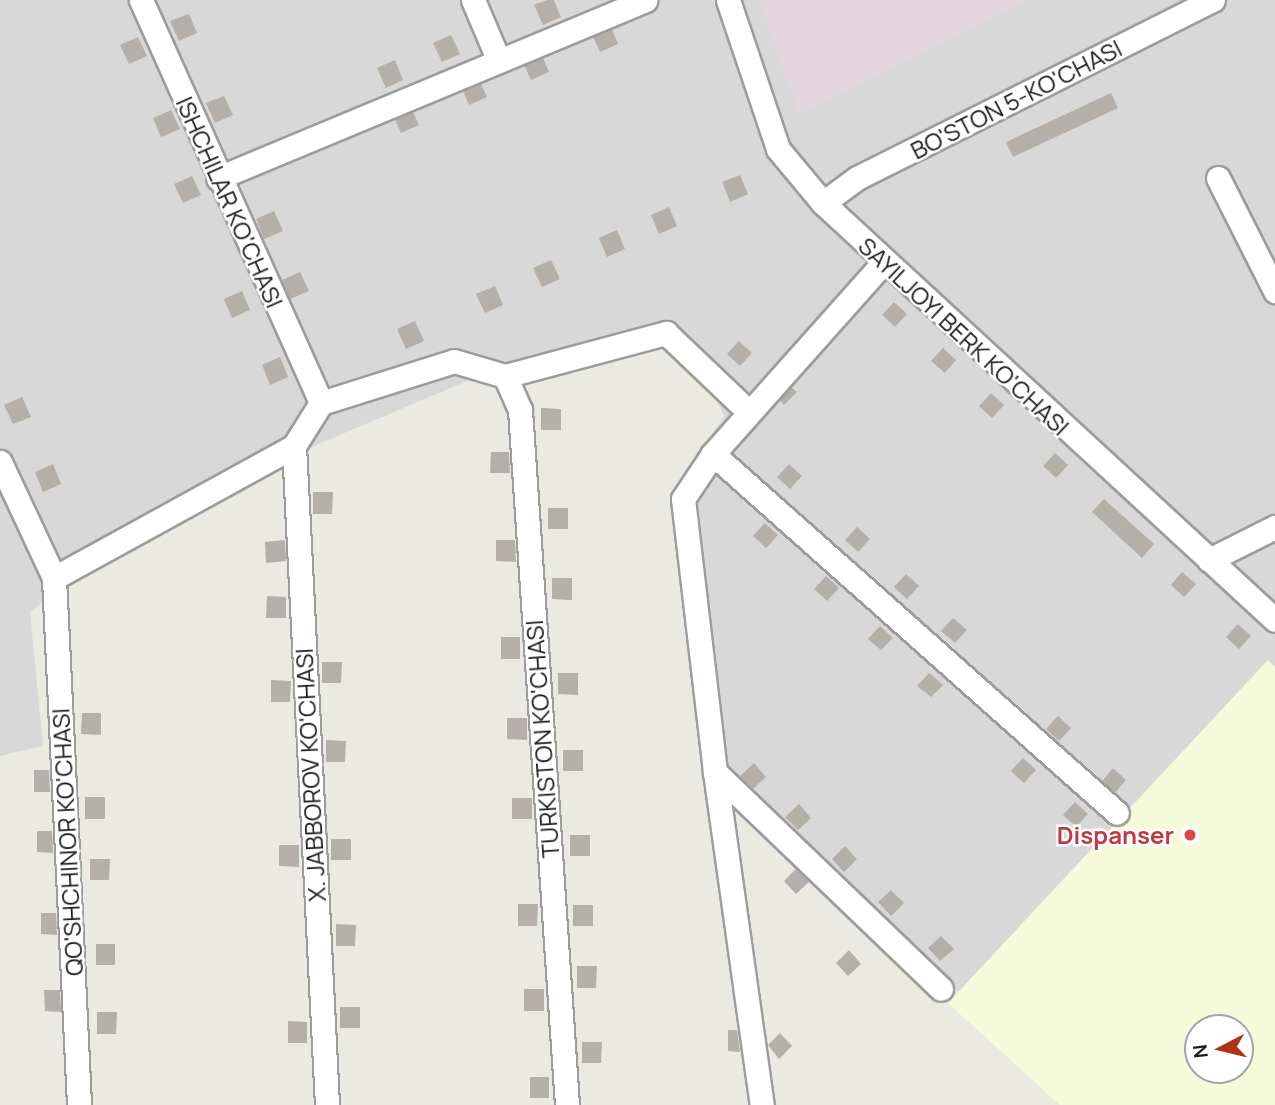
<!DOCTYPE html>
<html>
<head>
<meta charset="utf-8">
<style>
	body { margin:0 }
	#map { position:relative; width:1275px; height:1105px; overflow:hidden; background:#ebeae1; font-family:Manrope,sans-serif }
	div>[style] { position:absolute }
	.residential>* { inset:0; background:#d9d8d8 }
	.industrial>* { inset:0; background:#e3d4de }
	.education>* { inset:0; background:#f5fadb }
	.building>* { inset:0; background:#b4afa8 }
	.roads { filter:drop-shadow(2px 0 #9c9c9c) drop-shadow(-2px 0 #9c9c9c) drop-shadow(0 2px #9c9c9c) drop-shadow(0 -2px #9c9c9c) }
	.street>* { height:23px; margin:-11.5px; padding:0 11.5px; transform-origin:11.5px; border-radius:11.5px; background:#fff }
	.dots>* { width:19px; height:19px; translate:-50% -50%; box-sizing:border-box; border:4px solid #fff; border-radius:50% }
	span { translate:-50% -50%; white-space:nowrap; text-align:center; line-height:1.15; -webkit-text-stroke:5px #fff; paint-order:stroke }
	.street-label { font-size:24px; color:#1b1b1b }
	.health-label { font-size:24px; color:#be3a42; font-weight:700 }
	.right { translate:-100% -50%; text-align:right }
	.north { position:absolute; left:1184px; top:1014px; width:70px; height:70px; box-sizing:border-box; background:#fff; border:2px solid #a4a4a4; border-radius:50%; rotate:263deg; font-size:19px; font-weight:700; line-height:28px; text-align:center; color:#1b1b1b }
	.north::after { content:''; display:block; margin:auto; width:24px; height:32px; background:#ae3318; clip-path:polygon(50% 0,100% 100%,50% 72%,0 100%) }
</style>
</head>
<body>
<div id="map">
	<div class="residential">
		<div style="clip-path:polygon(evenodd,0 0,1275px 0,1275px 1105px,1078px 1105px,724px 768px,673px 494px,724px 416px,684px 335px,467px 381px,140px 520px,30px 612px,43px 746px,0 756px,0 0,1198px 1028px,1240px 1028px,1240px 1070px,1198px 1070px,1198px 1028px)"></div>
	</div>
	<div class="industrial">
		<div style="clip-path:polygon(759px 0,1026px 0,799px 114px)"></div>
	</div>
	<div class="education">
		<div style="clip-path:polygon(evenodd,1268px 660px,1275px 667px,1275px 1105px,1060px 1105px,948px 1003px,1268px 660px,1198px 1028px,1240px 1028px,1240px 1070px,1198px 1070px,1198px 1028px)"></div>
	</div>
	<div class="building">
		<div style="clip-path:polygon(547px 0,554px 0,561px 17px,543px 25px,534px 5px)"></div>
		<div style="clip-path:polygon(189px 14px,197px 33px,179px 41px,170px 21px)"></div>
		<div style="clip-path:polygon(612px 29px,618px 44px,600px 52px,593px 37px)"></div>
		<div style="clip-path:polygon(451px 35px,460px 54px,442px 62px,433px 43px)"></div>
		<div style="clip-path:polygon(138px 37px,147px 56px,129px 64px,120px 45px)"></div>
		<div style="clip-path:polygon(543px 58px,549px 72px,531px 80px,524px 65px)"></div>
		<div style="clip-path:polygon(395px 60px,403px 80px,386px 88px,377px 68px)"></div>
		<div style="clip-path:polygon(481px 84px,487px 97px,469px 105px,463px 91px)"></div>
		<div style="clip-path:polygon(1111px 93px,1118px 108px,1013px 157px,1006px 142px)"></div>
		<div style="clip-path:polygon(224px 96px,233px 115px,215px 123px,206px 103px)"></div>
		<div style="clip-path:polygon(171px 110px,180px 129px,161px 137px,153px 118px)"></div>
		<div style="clip-path:polygon(413px 112px,419px 125px,401px 133px,395px 119px)"></div>
		<div style="clip-path:polygon(740px 175px,748px 194px,730px 202px,722px 182px)"></div>
		<div style="clip-path:polygon(192px 176px,201px 195px,183px 203px,174px 184px)"></div>
		<div style="clip-path:polygon(669px 207px,677px 226px,659px 234px,651px 215px)"></div>
		<div style="clip-path:polygon(274px 211px,283px 231px,264px 239px,256px 219px)"></div>
		<div style="clip-path:polygon(617px 230px,625px 249px,607px 257px,599px 238px)"></div>
		<div style="clip-path:polygon(551px 260px,560px 279px,542px 287px,533px 268px)"></div>
		<div style="clip-path:polygon(300px 272px,309px 291px,290px 299px,282px 280px)"></div>
		<div style="clip-path:polygon(495px 286px,503px 305px,485px 313px,476px 294px)"></div>
		<div style="clip-path:polygon(242px 291px,250px 310px,232px 318px,224px 299px)"></div>
		<div style="clip-path:polygon(894px 302px,907px 314px,895px 327px,882px 315px)"></div>
		<div style="clip-path:polygon(415px 321px,424px 341px,406px 349px,397px 329px)"></div>
		<div style="clip-path:polygon(739px 341px,752px 353px,740px 366px,727px 354px)"></div>
		<div style="clip-path:polygon(943px 348px,956px 360px,945px 373px,931px 361px)"></div>
		<div style="clip-path:polygon(280px 357px,288px 377px,270px 385px,262px 365px)"></div>
		<div style="clip-path:polygon(791px 387px,797px 392px,784px 405px,780px 400px)"></div>
		<div style="clip-path:polygon(991px 393px,1004px 405px,992px 418px,979px 406px)"></div>
		<div style="clip-path:polygon(22px 397px,31px 417px,13px 424px,4px 405px)"></div>
		<div style="clip-path:polygon(541px 408px,561px 409px,561px 430px,541px 430px)"></div>
		<div style="clip-path:polygon(491px 452px,509px 452px,510px 473px,490px 473px)"></div>
		<div style="clip-path:polygon(1055px 453px,1068px 465px,1056px 478px,1043px 466px)"></div>
		<div style="clip-path:polygon(53px 464px,61px 484px,43px 492px,35px 472px)"></div>
		<div style="clip-path:polygon(789px 464px,802px 476px,790px 489px,777px 477px)"></div>
		<div style="clip-path:polygon(313px 492px,333px 492px,332px 514px,313px 514px)"></div>
		<div style="clip-path:polygon(1104px 499px,1154px 544px,1142px 558px,1092px 512px)"></div>
		<div style="clip-path:polygon(548px 508px,568px 508px,568px 529px,548px 529px)"></div>
		<div style="clip-path:polygon(765px 523px,778px 535px,766px 548px,753px 536px)"></div>
		<div style="clip-path:polygon(857px 527px,870px 539px,858px 552px,845px 540px)"></div>
		<div style="clip-path:polygon(285px 540px,286px 561px,266px 563px,265px 542px)"></div>
		<div style="clip-path:polygon(496px 540px,515px 540px,516px 562px,496px 561px)"></div>
		<div style="clip-path:polygon(1182px 572px,1196px 584px,1184px 597px,1171px 585px)"></div>
		<div style="clip-path:polygon(906px 574px,919px 586px,907px 599px,894px 587px)"></div>
		<div style="clip-path:polygon(826px 576px,839px 588px,827px 601px,814px 589px)"></div>
		<div style="clip-path:polygon(552px 578px,572px 578px,572px 600px,552px 599px)"></div>
		<div style="clip-path:polygon(267px 596px,286px 597px,286px 618px,266px 618px)"></div>
		<div style="clip-path:polygon(953px 618px,967px 630px,955px 643px,941px 631px)"></div>
		<div style="clip-path:polygon(1238px 624px,1251px 636px,1239px 649px,1226px 637px)"></div>
		<div style="clip-path:polygon(880px 626px,893px 638px,881px 650px,868px 639px)"></div>
		<div style="clip-path:polygon(501px 637px,520px 637px,520px 659px,501px 659px)"></div>
		<div style="clip-path:polygon(322px 662px,342px 662px,341px 683px,322px 683px)"></div>
		<div style="clip-path:polygon(558px 673px,578px 673px,578px 695px,558px 694px)"></div>
		<div style="clip-path:polygon(929px 673px,943px 685px,931px 697px,917px 686px)"></div>
		<div style="clip-path:polygon(271px 680px,291px 681px,290px 702px,271px 702px)"></div>
		<div style="clip-path:polygon(82px 713px,101px 713px,101px 735px,81px 734px)"></div>
		<div style="clip-path:polygon(1058px 716px,1071px 728px,1059px 741px,1046px 729px)"></div>
		<div style="clip-path:polygon(507px 718px,527px 718px,527px 740px,507px 739px)"></div>
		<div style="clip-path:polygon(326px 740px,346px 741px,345px 762px,326px 762px)"></div>
		<div style="clip-path:polygon(563px 750px,583px 750px,583px 771px,563px 771px)"></div>
		<div style="clip-path:polygon(1023px 758px,1036px 770px,1024px 783px,1011px 771px)"></div>
		<div style="clip-path:polygon(754px 763px,766px 777px,753px 789px,740px 776px)"></div>
		<div style="clip-path:polygon(1113px 768px,1126px 780px,1115px 793px,1102px 781px)"></div>
		<div style="clip-path:polygon(34px 770px,49px 770px,50px 792px,34px 792px)"></div>
		<div style="clip-path:polygon(85px 797px,105px 797px,105px 819px,85px 819px)"></div>
		<div style="clip-path:polygon(512px 798px,532px 798px,532px 819px,512px 819px)"></div>
		<div style="clip-path:polygon(1075px 802px,1088px 814px,1076px 827px,1063px 815px)"></div>
		<div style="clip-path:polygon(799px 804px,811px 818px,798px 830px,785px 817px)"></div>
		<div style="clip-path:polygon(37px 831px,52px 831px,53px 853px,37px 852px)"></div>
		<div style="clip-path:polygon(570px 835px,590px 835px,590px 856px,570px 856px)"></div>
		<div style="clip-path:polygon(331px 839px,351px 839px,351px 860px,331px 860px)"></div>
		<div style="clip-path:polygon(279px 845px,299px 845px,299px 867px,279px 866px)"></div>
		<div style="clip-path:polygon(845px 846px,857px 859px,844px 872px,832px 859px)"></div>
		<div style="clip-path:polygon(90px 859px,110px 859px,109px 880px,90px 880px)"></div>
		<div style="clip-path:polygon(796px 869px,809px 882px,796px 894px,784px 881px)"></div>
		<div style="clip-path:polygon(891px 890px,904px 903px,891px 916px,878px 902px)"></div>
		<div style="clip-path:polygon(518px 904px,538px 904px,537px 926px,518px 926px)"></div>
		<div style="clip-path:polygon(573px 905px,593px 905px,593px 926px,573px 926px)"></div>
		<div style="clip-path:polygon(41px 913px,56px 913px,57px 935px,41px 934px)"></div>
		<div style="clip-path:polygon(336px 924px,356px 925px,355px 946px,336px 946px)"></div>
		<div style="clip-path:polygon(941px 936px,954px 949px,940px 961px,928px 948px)"></div>
		<div style="clip-path:polygon(96px 944px,115px 944px,115px 965px,96px 965px)"></div>
		<div style="clip-path:polygon(849px 950px,861px 964px,848px 976px,836px 963px)"></div>
		<div style="clip-path:polygon(577px 966px,597px 966px,596px 988px,577px 988px)"></div>
		<div style="clip-path:polygon(524px 989px,544px 989px,544px 1011px,524px 1011px)"></div>
		<div style="clip-path:polygon(44px 990px,60px 990px,61px 1012px,45px 1011px)"></div>
		<div style="clip-path:polygon(340px 1007px,360px 1007px,360px 1028px,340px 1028px)"></div>
		<div style="clip-path:polygon(97px 1012px,117px 1012px,116px 1034px,97px 1034px)"></div>
		<div style="clip-path:polygon(288px 1021px,307px 1022px,307px 1043px,288px 1043px)"></div>
		<div style="clip-path:polygon(728px 1030px,737px 1030px,740px 1052px,728px 1051px)"></div>
		<div style="clip-path:polygon(780px 1033px,792px 1046px,779px 1059px,768px 1045px)"></div>
		<div style="clip-path:polygon(582px 1042px,602px 1042px,601px 1063px,582px 1063px)"></div>
		<div style="clip-path:polygon(530px 1077px,549px 1077px,549px 1098px,530px 1098px)"></div>
	</div>
	<div class="roads">
		<div class="street">
			<div style="left:141px;top:0;width:441px;rotate:65.9deg"></div>
			<div style="left:473px;top:0;width:66px;rotate:66.9deg"></div>
			<div style="left:728px;top:0;width:157px;rotate:71.4deg"></div>
			<div style="left:778px;top:149px;width:70px;rotate:50.2deg"></div>
			<div style="left:823px;top:203px;width:615px;rotate:42.69deg"></div>
			<div style="left:218px;top:178px;width:463px;rotate:-22.6deg"></div>
			<div style="left:1218px;top:178px;width:127px;rotate:63.2deg"></div>
			<div style="left:823px;top:203px;width:42px;rotate:-36.3deg"></div>
			<div style="left:857px;top:178px;width:398px;rotate:-26.6deg"></div>
			<div style="left:883px;top:263px;width:256px;rotate:131.7deg"></div>
			<div style="left:713px;top:454px;width:54px;rotate:123.7deg"></div>
			<div style="left:683px;top:499px;width:275px;rotate:83.3deg"></div>
			<div style="left:715px;top:772px;width:313px;rotate:43.8deg"></div>
			<div style="left:505px;top:376px;width:37px;rotate:66deg"></div>
			<div style="left:520px;top:410px;width:697px;rotate:86.13deg"></div>
			<div style="left:294px;top:446px;width:660px;rotate:87.13deg"></div>
			<div style="left:713px;top:454px;width:540px;rotate:41.62deg"></div>
			<div style="left:0;top:462px;width:128px;rotate:65deg"></div>
			<div style="left:54px;top:578px;width:528px;rotate:87.28deg"></div>
			<div style="left:1209px;top:560px;width:74px;rotate:-26.6deg"></div>
			<div style="left:54px;top:578px;width:274px;rotate:-28.8deg"></div>
			<div style="left:294px;top:446px;width:51px;rotate:-57.9deg"></div>
			<div style="left:321px;top:403px;width:139px;rotate:-17.5deg"></div>
			<div style="left:454px;top:361px;width:53px;rotate:16.4deg"></div>
			<div style="left:505px;top:376px;width:167px;rotate:-15deg"></div>
			<div style="left:666px;top:333px;width:115px;rotate:43.6deg"></div>
			<div style="left:715px;top:772px;width:336px;rotate:82deg"></div>
		</div>
	</div>
	<div class="dots">
		<div style="left:1190px;top:835px;background:#e0444e"></div>
	</div>
	<div class="street-label">
		<span style="left:1016px;top:99px;rotate:-27deg">BO'STON 5-KO'CHASI</span>
		<span style="left:230px;top:202px;rotate:66deg">ISHCHILAR KO'CHASI</span>
		<span style="left:964px;top:336px;rotate:43deg">SAYILJOYI BERK KO'CHASI</span>
		<span style="left:542px;top:739px;rotate:-94deg">TURKISTON KO'CHASI</span>
		<span style="left:310px;top:775px;rotate:-93deg">X. JABBOROV KO'CHASI</span>
		<span style="left:67px;top:842px;rotate:-93deg">QO'SHCHINOR KO'CHASI</span>
	</div>
	<div class="health-label">
		<span class="right" style="left:1174px;top:835px">Dispanser</span>
	</div>
	<div class="north">N</div>
</div>
</body>
</html>
